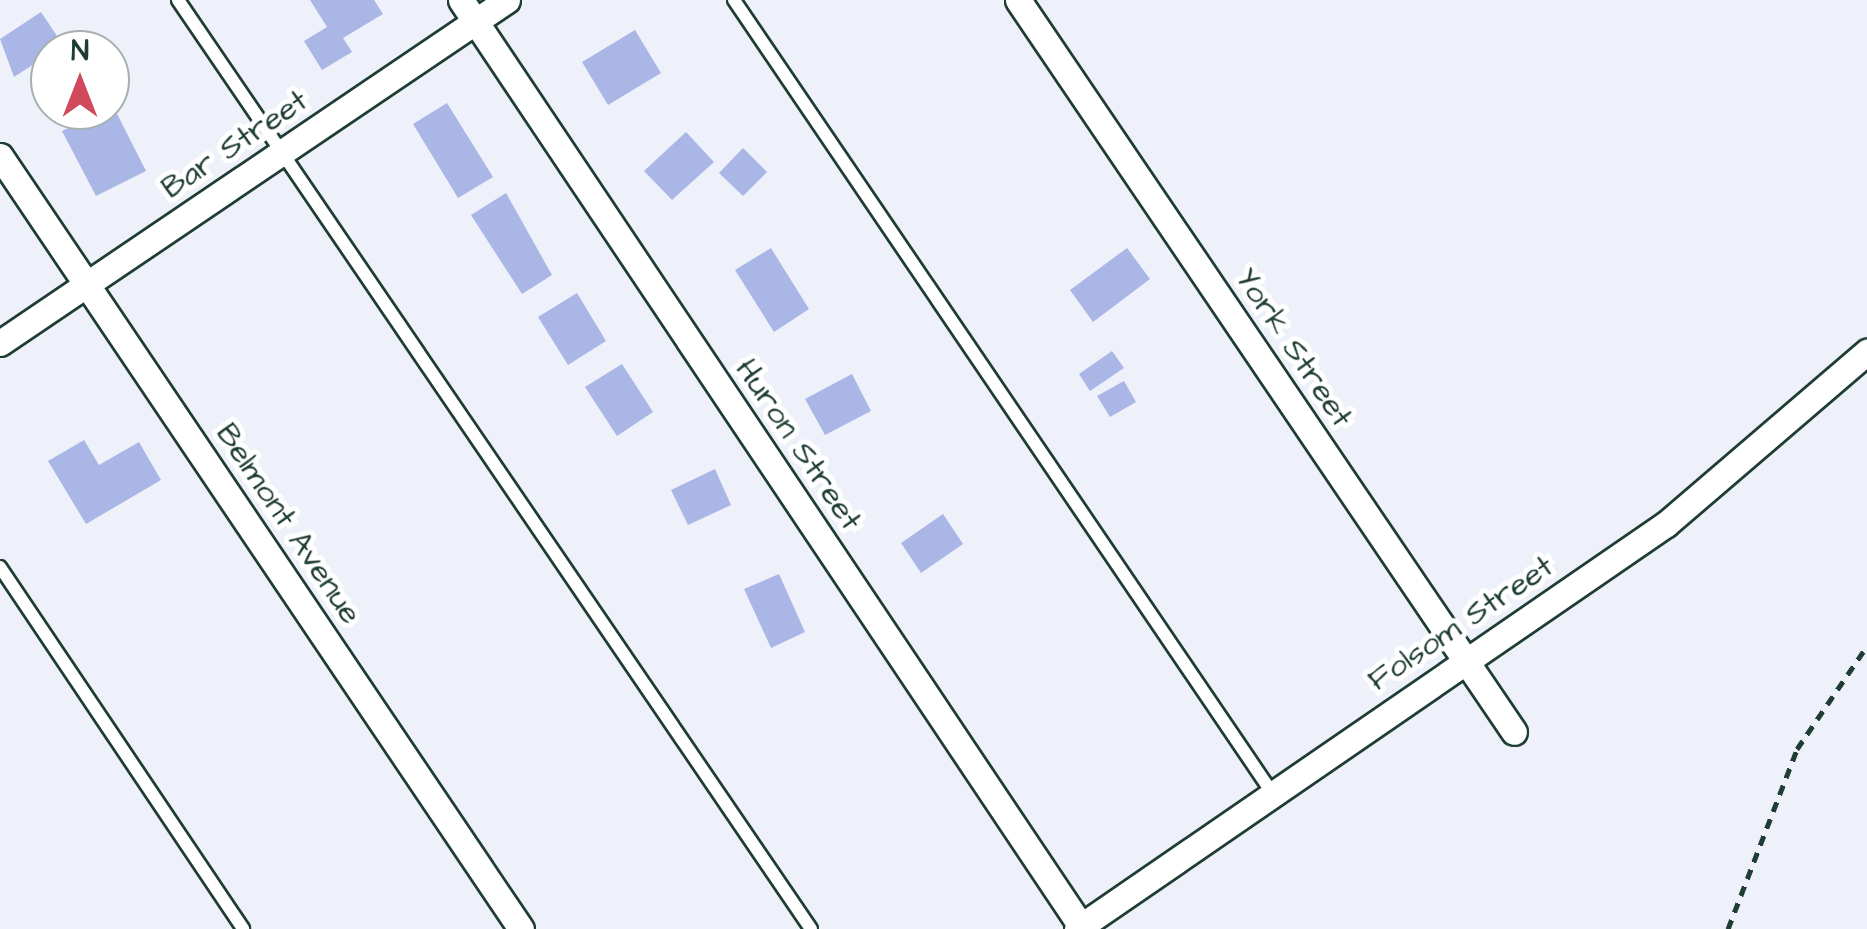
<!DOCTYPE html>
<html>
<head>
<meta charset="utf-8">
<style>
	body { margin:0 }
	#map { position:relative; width:1867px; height:929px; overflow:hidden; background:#eef0fa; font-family:"Architects Daughter",sans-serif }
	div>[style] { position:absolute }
	.building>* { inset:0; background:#aab6e6 }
	.path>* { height:5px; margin-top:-2.5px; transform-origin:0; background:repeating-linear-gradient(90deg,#1f3d34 0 10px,transparent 0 18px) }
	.roads { filter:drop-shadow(2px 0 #1f3d34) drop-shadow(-2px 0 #1f3d34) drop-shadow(0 2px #1f3d34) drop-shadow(0 -2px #1f3d34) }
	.lane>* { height:12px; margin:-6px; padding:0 6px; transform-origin:6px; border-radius:6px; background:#fff }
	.street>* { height:25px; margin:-12.5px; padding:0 12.5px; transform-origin:12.5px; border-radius:12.5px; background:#fff }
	span { translate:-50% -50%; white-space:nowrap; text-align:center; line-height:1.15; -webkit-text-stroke:10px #fff; paint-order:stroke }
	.street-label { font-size:32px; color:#1f3d34 }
	.north { position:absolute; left:30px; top:30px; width:100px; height:100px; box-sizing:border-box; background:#fff; border:2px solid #a5b1ae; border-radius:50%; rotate:0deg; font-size:28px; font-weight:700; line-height:40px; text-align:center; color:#1f3d34 }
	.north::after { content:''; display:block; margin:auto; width:35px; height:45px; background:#d1495b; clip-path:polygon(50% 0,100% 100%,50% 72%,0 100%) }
</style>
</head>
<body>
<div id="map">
	<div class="building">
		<div style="clip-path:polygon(310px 0,374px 0,383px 14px,343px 38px,352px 52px,322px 70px,304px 41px,327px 27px)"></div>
		<div style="clip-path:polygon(41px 12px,63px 45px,14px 77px,0 39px)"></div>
		<div style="clip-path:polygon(635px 30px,661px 73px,608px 105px,582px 62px)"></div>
		<div style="clip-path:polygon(447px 103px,493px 177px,458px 198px,413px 124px)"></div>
		<div style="clip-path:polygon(113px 106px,146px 171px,96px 196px,62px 131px)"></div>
		<div style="clip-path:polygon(686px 132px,714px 162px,672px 200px,644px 171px)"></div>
		<div style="clip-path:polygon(743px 148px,767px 172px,743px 196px,719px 173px)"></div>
		<div style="clip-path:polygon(506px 193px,552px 275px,522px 294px,471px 215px)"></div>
		<div style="clip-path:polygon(771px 248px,809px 309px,774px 332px,735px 270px)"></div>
		<div style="clip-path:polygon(1127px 248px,1150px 279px,1093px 322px,1070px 290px)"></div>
		<div style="clip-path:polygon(577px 293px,606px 341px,568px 365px,538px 317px)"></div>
		<div style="clip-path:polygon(1112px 351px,1124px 368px,1090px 391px,1079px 374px)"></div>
		<div style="clip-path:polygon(622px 364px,653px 412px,617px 436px,585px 387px)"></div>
		<div style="clip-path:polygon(852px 374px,871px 411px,825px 435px,805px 399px)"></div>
		<div style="clip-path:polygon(1124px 381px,1136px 402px,1110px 417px,1097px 396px)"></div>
		<div style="clip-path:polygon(84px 440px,99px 465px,139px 442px,161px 480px,86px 524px,48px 461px)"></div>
		<div style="clip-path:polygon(715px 469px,731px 505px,688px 525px,671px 490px)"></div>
		<div style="clip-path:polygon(943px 514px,963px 544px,921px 573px,901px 543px)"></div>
		<div style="clip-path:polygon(779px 574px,805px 632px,771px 648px,744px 589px)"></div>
	</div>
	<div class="path">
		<div style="left:1728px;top:929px;width:193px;rotate:-69deg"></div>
		<div style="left:1797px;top:749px;width:125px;rotate:-55.8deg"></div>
	</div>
	<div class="roads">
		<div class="lane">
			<div style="left:178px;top:0;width:1124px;rotate:55.73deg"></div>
			<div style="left:734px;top:0;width:960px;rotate:55.83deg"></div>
			<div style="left:0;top:567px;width:436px;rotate:56.1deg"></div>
		</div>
		<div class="street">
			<div style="left:461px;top:0;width:1114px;rotate:56.2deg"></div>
			<div style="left:1018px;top:0;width:884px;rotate:55.88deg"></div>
			<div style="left:0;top:156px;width:932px;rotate:56.02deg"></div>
			<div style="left:0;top:343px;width:612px;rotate:-34.08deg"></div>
			<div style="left:1077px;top:929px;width:715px;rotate:-34.51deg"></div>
			<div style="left:1666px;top:524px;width:265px;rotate:-40.6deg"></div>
		</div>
	</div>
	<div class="street-label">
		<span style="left:235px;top:145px;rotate:-34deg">Bar Street</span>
		<span style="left:1293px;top:348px;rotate:56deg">York Street</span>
		<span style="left:798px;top:445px;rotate:56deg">Huron Street</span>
		<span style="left:288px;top:524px;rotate:56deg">Belmont Avenue</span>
		<span style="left:1461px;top:624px;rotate:-34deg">Folsom Street</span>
	</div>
	<div class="north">N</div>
</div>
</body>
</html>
